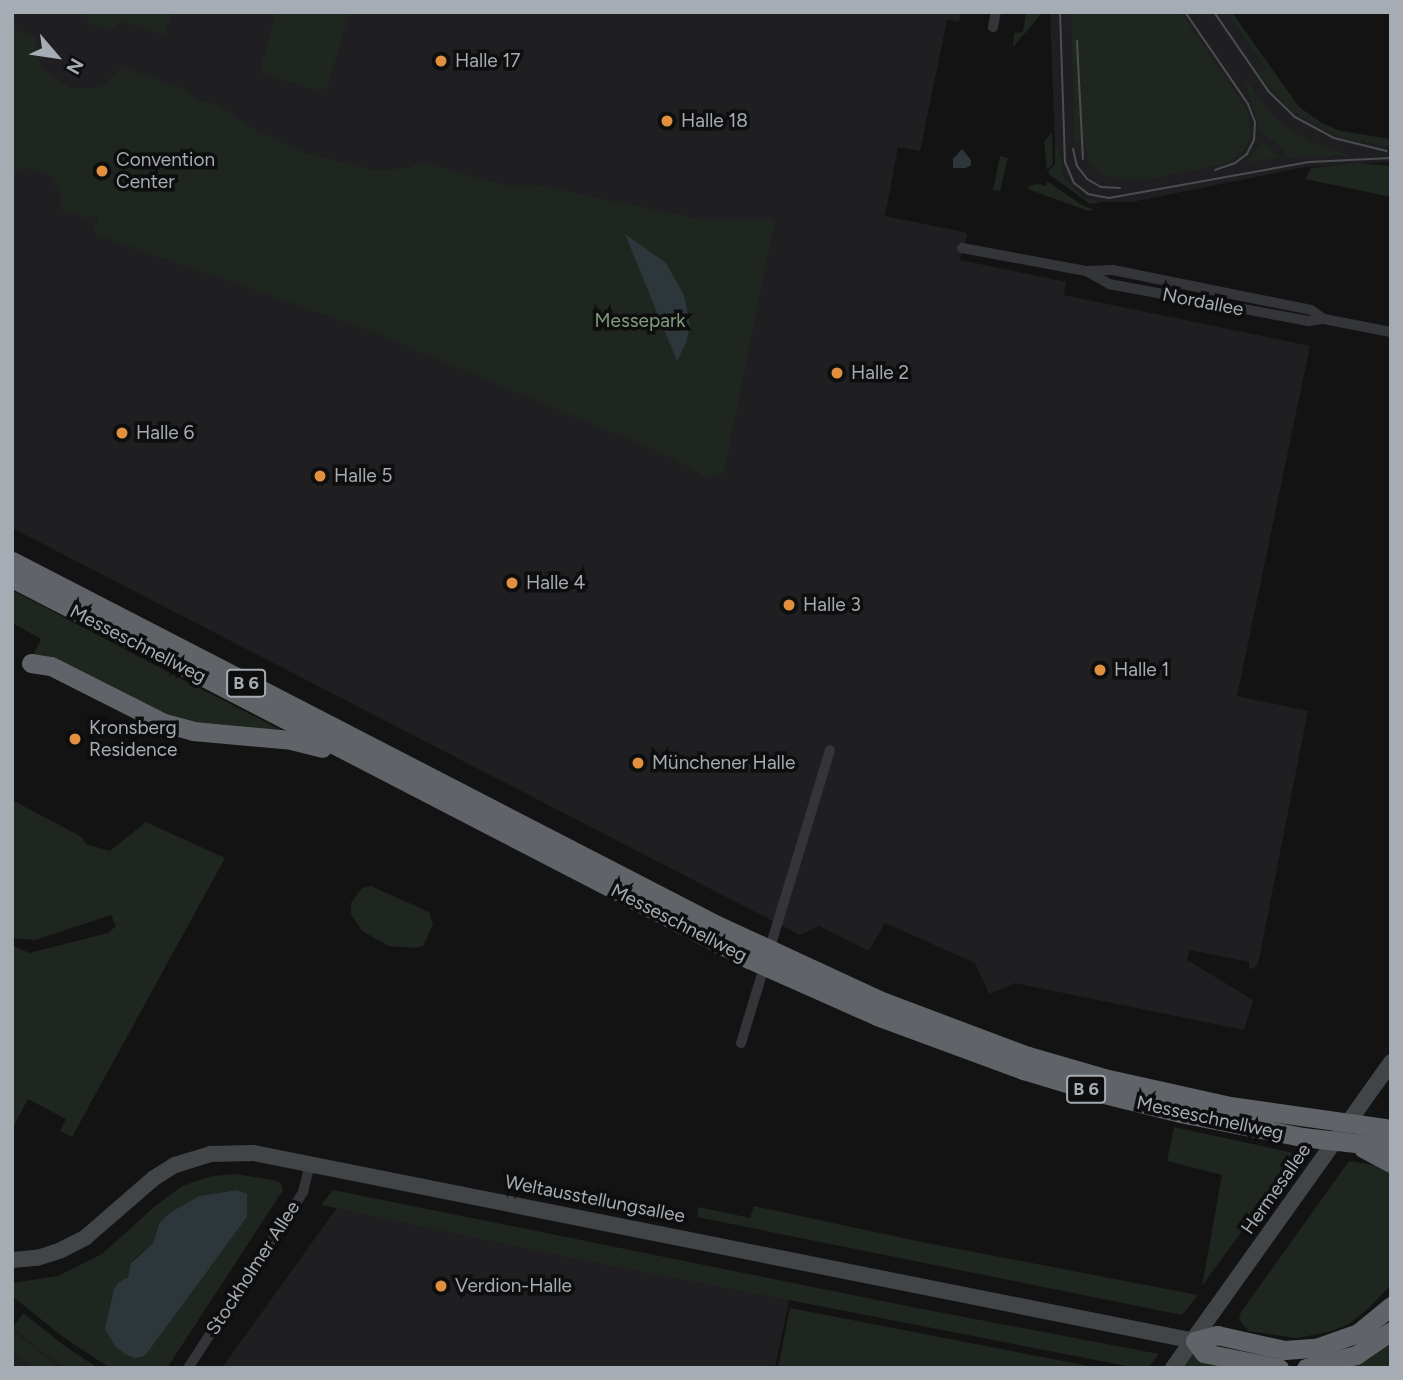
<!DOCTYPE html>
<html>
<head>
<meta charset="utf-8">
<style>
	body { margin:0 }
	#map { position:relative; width:1403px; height:1380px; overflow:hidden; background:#131314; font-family:Figtree,sans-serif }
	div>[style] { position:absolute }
	.built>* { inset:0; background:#1f1f21 }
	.green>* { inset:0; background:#1f261f }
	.water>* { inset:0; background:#2d373b }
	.street>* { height:10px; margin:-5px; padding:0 5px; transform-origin:5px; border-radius:5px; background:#343539 }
	.secondary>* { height:16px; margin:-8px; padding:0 8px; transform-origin:8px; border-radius:8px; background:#424548 }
	.highway>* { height:19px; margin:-9.5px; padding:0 9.5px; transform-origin:9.5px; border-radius:9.5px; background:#606469 }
	.tram>* { height:2px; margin:-1px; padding:0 1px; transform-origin:1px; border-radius:1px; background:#4b4e51 }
	.dots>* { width:19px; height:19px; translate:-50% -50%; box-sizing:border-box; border:4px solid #0e0e0f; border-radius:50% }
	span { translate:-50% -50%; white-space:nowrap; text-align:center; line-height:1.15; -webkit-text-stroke:7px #0e0e0f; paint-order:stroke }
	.shield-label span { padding:2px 5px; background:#0e0e0f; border:2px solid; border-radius:5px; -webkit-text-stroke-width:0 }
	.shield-label { font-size:18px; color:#a5acb3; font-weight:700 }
	.poi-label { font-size:19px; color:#a5acb3 }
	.left { translate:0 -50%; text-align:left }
	.street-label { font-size:19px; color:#a5acb3 }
	.park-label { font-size:19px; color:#819d7e }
	.frame { position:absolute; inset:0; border:14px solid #a5acb3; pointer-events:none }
	.north { position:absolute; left:21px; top:21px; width:70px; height:70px; -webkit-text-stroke:5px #0e0e0f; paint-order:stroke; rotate:119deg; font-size:19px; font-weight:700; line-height:28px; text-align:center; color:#a5acb3 }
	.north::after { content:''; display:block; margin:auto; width:24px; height:32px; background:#a5acb3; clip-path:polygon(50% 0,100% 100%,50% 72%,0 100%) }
</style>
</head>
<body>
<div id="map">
	<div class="built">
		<div style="clip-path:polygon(12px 12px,961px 12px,959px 22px,947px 20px,920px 151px,898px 147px,885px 216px,964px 232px,967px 235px,960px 260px,1066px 282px,1064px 295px,1310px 346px,1237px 696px,1308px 711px,1258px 964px,1254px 969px,1249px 968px,1249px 962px,1190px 950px,1187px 960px,1253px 1000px,1244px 1030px,1015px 983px,989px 994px,975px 963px,885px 923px,869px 951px,819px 926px,800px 935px,12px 528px)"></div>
		<div style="clip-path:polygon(1050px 12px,1226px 12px,1265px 68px,1259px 73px,1288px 107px,1327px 132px,1347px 140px,1391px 147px,1391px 162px,1305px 167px,1132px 202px,1102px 202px,1085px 197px,1064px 178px,1059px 146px,1055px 147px)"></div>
		<div style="clip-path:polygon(341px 1202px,791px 1291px,775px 1368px,222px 1368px)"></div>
		<div style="clip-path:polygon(12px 1328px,71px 1368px,12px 1368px)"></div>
	</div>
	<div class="green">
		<div style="clip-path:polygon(86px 12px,172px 12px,165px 35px,120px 20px,114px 29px,95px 26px,87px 21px)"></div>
		<div style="clip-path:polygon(277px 12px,350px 12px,327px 87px,320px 91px,264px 74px,260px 69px)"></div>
		<div style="clip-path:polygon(1026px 12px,1043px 12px,1013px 47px,1014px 33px,1023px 32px)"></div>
		<div style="clip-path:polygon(1071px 12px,1181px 12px,1248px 112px,1251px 136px,1243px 151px,1224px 164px,1149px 179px,1116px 179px,1098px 172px,1089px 162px,1085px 142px,1075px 143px)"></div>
		<div style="clip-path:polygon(1226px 12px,1232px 12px,1299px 107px,1322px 123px,1340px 131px,1391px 139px,1391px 147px,1347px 140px,1327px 132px,1288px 108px,1258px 73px,1265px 68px)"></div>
		<div style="clip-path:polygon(12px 28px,35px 37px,39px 61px,46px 72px,70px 88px,94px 88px,105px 84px,121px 67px,174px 85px,192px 95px,195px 101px,216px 104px,253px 129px,303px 152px,374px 170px,410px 168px,420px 162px,503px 185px,536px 185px,704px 220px,775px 219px,724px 472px,709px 479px,674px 458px,361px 327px,97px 235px,93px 227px,98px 223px,96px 216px,85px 218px,60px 209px,61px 196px,50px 175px,26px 167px,12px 172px)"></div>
		<div style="clip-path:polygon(1244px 78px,1275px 118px,1291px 131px,1311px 142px,1348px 155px,1286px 158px,1283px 148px,1260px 132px)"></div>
		<div style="clip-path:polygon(1052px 132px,1053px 164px,1047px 170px,1044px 142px)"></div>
		<div style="clip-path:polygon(1261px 143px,1270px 147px,1279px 158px,1245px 162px)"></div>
		<div style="clip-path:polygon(1059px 146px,1064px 178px,1084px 197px,1102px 202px,1090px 204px,1050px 175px,1048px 172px,1055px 164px,1055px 147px)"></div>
		<div style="clip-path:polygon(1000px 156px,1008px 158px,1000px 191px,993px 190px)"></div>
		<div style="clip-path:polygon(1358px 163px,1391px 166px,1391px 197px,1305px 179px,1311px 168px)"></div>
		<div style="clip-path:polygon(1047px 181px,1082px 205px,1094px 210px,1088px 211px,1028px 189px,1028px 186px,1038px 184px,1046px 186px)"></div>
		<div style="clip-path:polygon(12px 590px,170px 673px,283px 731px,197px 727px,32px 657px,41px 639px,12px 623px)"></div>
		<div style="clip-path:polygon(12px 800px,82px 837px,86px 844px,110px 851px,146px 822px,225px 858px,72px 1137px,60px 1131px,66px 1119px,28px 1099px,12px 1129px,12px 945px,29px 953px,108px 933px,116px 926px,111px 915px,35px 940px,12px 938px)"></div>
		<div style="clip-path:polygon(371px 886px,429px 912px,433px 924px,423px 946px,415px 948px,389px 946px,362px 931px,351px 914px,351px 903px,362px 888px)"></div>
		<div style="clip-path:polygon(1174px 1127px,1298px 1154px,1202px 1286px,1222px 1175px,1167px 1161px)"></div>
		<div style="clip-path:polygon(1349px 1161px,1381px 1166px,1391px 1173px,1391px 1285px,1368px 1309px,1349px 1324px,1329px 1332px,1297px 1338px,1248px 1331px,1239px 1319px,1241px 1312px)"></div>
		<div style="clip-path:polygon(evenodd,235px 1174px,273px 1180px,281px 1183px,283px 1190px,167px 1368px,110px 1368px,63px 1337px,12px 1296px,12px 1283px,58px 1276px,102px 1254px,154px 1207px,182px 1186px,212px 1176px,235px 1174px,237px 1190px,247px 1217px,145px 1356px,109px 1310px,113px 1292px,130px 1274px,133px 1260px,153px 1243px,159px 1224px,169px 1213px,199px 1196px,237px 1190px)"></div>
		<div style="clip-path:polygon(333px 1190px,912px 1307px,1159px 1354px,1148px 1368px,1137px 1368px,568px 1257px,321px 1205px)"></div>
		<div style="clip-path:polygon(754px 1206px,917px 1241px,1198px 1295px,1182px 1315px,697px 1217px,698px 1207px,750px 1218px)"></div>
		<div style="clip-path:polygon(790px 1308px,1099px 1368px,778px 1368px)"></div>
		<div style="clip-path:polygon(23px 1313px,66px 1347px,98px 1368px,67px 1368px,45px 1353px,13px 1328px)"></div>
		<div style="clip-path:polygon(12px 1331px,47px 1359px,59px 1368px,34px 1368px,12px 1350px)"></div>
		<div style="clip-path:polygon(1391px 1331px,1391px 1368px,1306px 1368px)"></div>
		<div style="clip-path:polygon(1195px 1341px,1279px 1368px,1173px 1368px)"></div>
	</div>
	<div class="water">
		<div style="clip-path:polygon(962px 149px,971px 160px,971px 165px,966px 168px,953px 168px,953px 159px)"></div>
		<div style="clip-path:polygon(625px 234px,666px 263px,684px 295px,690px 325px,686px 343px,677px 361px)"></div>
		<div style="clip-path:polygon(237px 1190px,247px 1194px,247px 1217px,145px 1356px,135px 1358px,125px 1354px,116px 1347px,105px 1329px,113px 1292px,117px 1284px,128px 1277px,131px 1263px,153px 1243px,159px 1224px,169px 1213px,199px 1196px)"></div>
	</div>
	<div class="street">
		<div style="left:993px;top:27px;width:15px;rotate:-79deg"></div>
		<div style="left:962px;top:248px;width:126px;rotate:10.5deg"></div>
		<div style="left:1086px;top:271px;width:27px;rotate:-2deg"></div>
		<div style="left:1113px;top:270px;width:202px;rotate:11.4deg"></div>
		<div style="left:1311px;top:310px;width:16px;rotate:35deg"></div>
		<div style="left:1086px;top:271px;width:26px;rotate:29deg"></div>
		<div style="left:1109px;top:284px;width:203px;rotate:10.5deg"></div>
		<div style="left:1309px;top:321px;width:15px;rotate:-8deg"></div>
		<div style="left:1324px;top:319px;width:68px;rotate:11deg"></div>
		<div style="left:741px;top:1043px;width:306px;rotate:-73.1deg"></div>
		<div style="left:188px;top:1368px;width:210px;rotate:-56.8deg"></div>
		<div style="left:303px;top:1192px;width:29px;rotate:-76deg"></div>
	</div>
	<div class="secondary">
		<div style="left:12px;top:1260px;width:25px;rotate:-5deg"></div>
		<div style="left:37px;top:1258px;width:25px;rotate:-18deg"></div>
		<div style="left:61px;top:1250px;width:28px;rotate:-27deg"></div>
		<div style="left:86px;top:1237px;width:90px;rotate:-40.9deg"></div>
		<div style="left:154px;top:1178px;width:25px;rotate:-32deg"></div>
		<div style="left:175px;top:1165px;width:37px;rotate:-17deg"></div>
		<div style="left:210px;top:1154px;width:44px;rotate:-1.3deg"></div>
		<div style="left:254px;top:1153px;width:960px;rotate:11.3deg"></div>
		<div style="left:1173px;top:1368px;width:376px;rotate:-54.5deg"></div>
	</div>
	<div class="highway">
		<div style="left:12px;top:561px;width:791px;rotate:27.31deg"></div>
		<div style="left:715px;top:924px;width:186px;rotate:24.8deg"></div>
		<div style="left:884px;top:1002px;width:154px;rotate:20.6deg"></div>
		<div style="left:1028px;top:1056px;width:79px;rotate:16.1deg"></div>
		<div style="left:1104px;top:1078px;width:129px;rotate:12.5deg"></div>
		<div style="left:1230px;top:1106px;width:163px;rotate:8.1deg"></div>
		<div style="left:12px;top:578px;width:830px;rotate:27.34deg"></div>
		<div style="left:749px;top:959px;width:140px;rotate:24deg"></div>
		<div style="left:877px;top:1016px;width:156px;rotate:20.3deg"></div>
		<div style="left:1023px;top:1070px;width:76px;rotate:16.8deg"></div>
		<div style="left:1096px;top:1092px;width:87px;rotate:14deg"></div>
		<div style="left:1180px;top:1113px;width:124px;rotate:11.1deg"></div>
		<div style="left:1302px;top:1137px;width:90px;rotate:6.4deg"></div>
		<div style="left:31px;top:663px;width:20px;rotate:9deg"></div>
		<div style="left:51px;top:666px;width:127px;rotate:26.8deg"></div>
		<div style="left:164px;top:723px;width:30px;rotate:15deg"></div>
		<div style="left:193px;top:731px;width:98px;rotate:5.2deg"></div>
		<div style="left:291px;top:740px;width:32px;rotate:14deg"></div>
		<div style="left:1363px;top:1148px;width:32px;rotate:28deg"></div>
		<div style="left:1279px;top:1368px;width:76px;rotate:-168.7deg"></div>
		<div style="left:1204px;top:1353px;width:15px;rotate:-127deg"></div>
		<div style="left:1195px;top:1341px;width:23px;rotate:-15deg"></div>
		<div style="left:1217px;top:1335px;width:69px;rotate:12.6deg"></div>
		<div style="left:1284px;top:1350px;width:32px;rotate:-4deg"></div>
		<div style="left:1316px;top:1348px;width:45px;rotate:-19.7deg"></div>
		<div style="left:1358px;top:1333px;width:43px;rotate:-39.3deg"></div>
		<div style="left:1306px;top:1368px;width:52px;rotate:-14.6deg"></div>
		<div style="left:1356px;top:1355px;width:42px;rotate:-34.4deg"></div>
	</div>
	<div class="tram">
		<div style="left:1060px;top:12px;width:150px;rotate:88.1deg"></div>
		<div style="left:1065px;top:162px;width:23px;rotate:67deg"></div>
		<div style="left:1074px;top:183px;width:18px;rotate:38deg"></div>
		<div style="left:1088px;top:194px;width:21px;rotate:11deg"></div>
		<div style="left:1109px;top:198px;width:203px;rotate:-10.2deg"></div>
		<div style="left:1309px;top:162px;width:82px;rotate:-2.8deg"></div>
		<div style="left:1185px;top:12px;width:112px;rotate:55.6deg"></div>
		<div style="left:1248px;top:104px;width:19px;rotate:69deg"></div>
		<div style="left:1255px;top:122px;width:18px;rotate:93deg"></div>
		<div style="left:1254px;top:140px;width:16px;rotate:117deg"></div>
		<div style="left:1247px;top:154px;width:15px;rotate:143deg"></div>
		<div style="left:1235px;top:163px;width:21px;rotate:161deg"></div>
		<div style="left:1214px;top:12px;width:97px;rotate:55.5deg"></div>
		<div style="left:1269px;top:92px;width:36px;rotate:44deg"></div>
		<div style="left:1295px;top:117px;width:44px;rotate:28.3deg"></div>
		<div style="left:1334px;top:138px;width:54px;rotate:14deg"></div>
		<div style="left:1077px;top:41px;width:118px;rotate:87.1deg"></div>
		<div style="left:1073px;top:149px;width:17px;rotate:77deg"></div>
		<div style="left:1077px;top:166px;width:16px;rotate:52deg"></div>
		<div style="left:1087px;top:179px;width:16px;rotate:30deg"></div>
		<div style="left:1101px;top:187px;width:19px;rotate:3deg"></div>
	</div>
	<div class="dots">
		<div style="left:441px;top:61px;background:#e0903f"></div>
		<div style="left:667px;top:121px;background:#e0903f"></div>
		<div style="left:102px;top:171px;background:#e0903f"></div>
		<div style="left:837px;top:373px;background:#e0903f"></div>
		<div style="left:122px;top:433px;background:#e0903f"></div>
		<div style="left:320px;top:476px;background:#e0903f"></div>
		<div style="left:512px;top:583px;background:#e0903f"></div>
		<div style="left:789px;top:605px;background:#e0903f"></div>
		<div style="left:1100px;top:670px;background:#e0903f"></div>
		<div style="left:75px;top:739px;background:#e0903f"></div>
		<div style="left:638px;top:763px;background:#e0903f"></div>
		<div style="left:441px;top:1286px;background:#e0903f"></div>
	</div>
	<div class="shield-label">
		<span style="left:246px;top:683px">B 6</span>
		<span style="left:1086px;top:1089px">B 6</span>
	</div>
	<div class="poi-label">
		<span class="left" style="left:455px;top:61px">Halle 17</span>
		<span class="left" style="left:681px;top:121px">Halle 18</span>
		<span class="left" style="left:116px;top:171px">Convention<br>Center</span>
		<span class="left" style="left:851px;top:373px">Halle 2</span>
		<span class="left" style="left:136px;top:433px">Halle 6</span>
		<span class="left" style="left:334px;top:476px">Halle 5</span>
		<span class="left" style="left:526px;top:583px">Halle 4</span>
		<span class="left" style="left:803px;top:605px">Halle 3</span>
		<span class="left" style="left:1114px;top:670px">Halle 1</span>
		<span class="left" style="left:89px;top:739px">Kronsberg<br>Residence</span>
		<span class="left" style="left:652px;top:763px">Münchener Halle</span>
		<span class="left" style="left:455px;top:1286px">Verdion-Halle</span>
	</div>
	<div class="street-label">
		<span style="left:1203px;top:302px;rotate:11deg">Nordallee</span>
		<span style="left:138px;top:644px;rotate:27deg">Messeschnellweg</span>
		<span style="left:679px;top:923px;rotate:27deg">Messeschnellweg</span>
		<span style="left:1210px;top:1118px;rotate:12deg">Messeschnellweg</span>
		<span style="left:1276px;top:1189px;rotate:-55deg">Hermesallee</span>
		<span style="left:595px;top:1199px;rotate:11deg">Weltausstellungsallee</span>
		<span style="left:253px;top:1268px;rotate:-57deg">Stockholmer Allee</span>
	</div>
	<div class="park-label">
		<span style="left:640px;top:321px">Messepark</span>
	</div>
	<div class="frame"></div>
	<div class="north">N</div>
</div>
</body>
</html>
